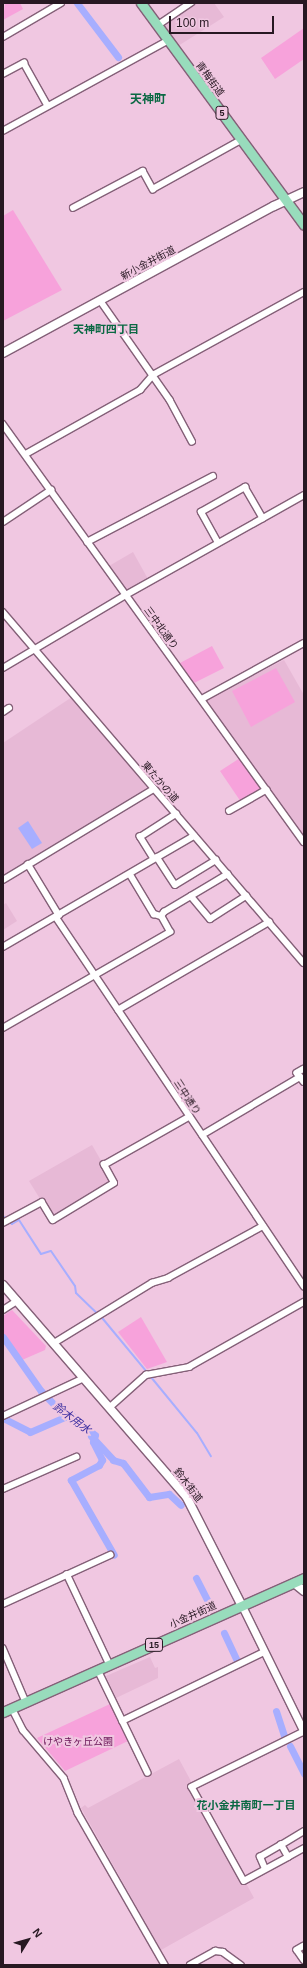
<!DOCTYPE html>
<html>
<head>
<meta charset="utf-8">
<style>
	body { margin:0 }
	#map { position:relative; width:307px; height:1968px; overflow:hidden; background:#f0c7e1; font-family:Arial,"Noto Sans JP",sans-serif }
	div>[style] { position:absolute }
	.built>* { inset:0; background:#e7b9d6 }
	.green>* { inset:0; background:#f7a2db }
	.water>* { inset:0; background:#a7aeff }
	.stream>* { height:2px; margin:-1px; padding:0 1px; transform-origin:1px; border-radius:1px; background:#a7aeff }
	.canal>* { height:7px; margin:-3.5px; padding:0 3.5px; transform-origin:3.5px; border-radius:3.5px; background:#a7aeff }
	.roads { filter:drop-shadow(1px 0 #846078) drop-shadow(-1px 0 #846078) drop-shadow(0 1px #846078) drop-shadow(0 -1px #846078) }
	.minor>* { height:5.5px; margin:-2.75px; padding:0 2.75px; transform-origin:2.75px; border-radius:2.75px; background:#fff }
	.tertiary>* { height:7px; margin:-3.5px; padding:0 3.5px; transform-origin:3.5px; border-radius:3.5px; background:#fff }
	.secondary>* { height:8px; margin:-4px; padding:0 4px; transform-origin:4px; border-radius:4px; background:#fff }
	.primary>* { height:9px; margin:-4.5px; padding:0 4.5px; transform-origin:4.5px; border-radius:4.5px; background:#98dcbc }
	span { translate:-50% -50%; white-space:nowrap; text-align:center; line-height:1.15; -webkit-text-stroke:4px #f0c7e1; paint-order:stroke }
	.shield-label span { padding:1px 3px; background:#f0c7e1; border:1px solid; border-radius:3px; -webkit-text-stroke-width:0 }
	.shield-label { font-size:9px; color:#271822; font-weight:700 }
	.street-label { font-size:10px; color:#271822 }
	.park-label { font-size:10px; color:#6a1356 }
	.neighbourhood-label { font-size:11px; color:#0a6843; font-weight:700 }
	.water-label { font-size:11px; color:#3b2ea0; font-style:italic }
	.quarter-label { font-size:12px; color:#0a6843; font-weight:700 }
	.frame { position:absolute; inset:0; border:4px solid #271822; pointer-events:none }
	.north { position:absolute; left:8px; top:1920px; width:40px; height:40px; -webkit-text-stroke:3px #f0c7e1; paint-order:stroke; rotate:53deg; font-size:11px; font-weight:700; line-height:16px; text-align:center; color:#271822 }
	.north::after { content:''; display:block; margin:auto; width:14px; height:18px; background:#271822; clip-path:polygon(50% 0,100% 100%,50% 72%,0 100%) }
	.scale { position:absolute; left:169px; top:16px; width:105px; height:18px; box-sizing:border-box; border:2px solid #271822; border-top:0; padding-left:5px; font-size:12px; line-height:14px; white-space:nowrap; color:#271822; -webkit-text-stroke:3px #f0c7e1; paint-order:stroke }
</style>
</head>
<body>
<div id="map">
	<div class="built">
		<div style="clip-path:polygon(196px 3px,214px 3px,224px 17px,178px 46px,164px 25px)"></div>
		<div style="clip-path:polygon(133px 552px,148px 579px,127px 591px,109px 566px)"></div>
		<div style="clip-path:polygon(284px 660px,304px 695px,304px 838px,202px 700px)"></div>
		<div style="clip-path:polygon(72px 697px,148px 789px,3px 882px,3px 743px)"></div>
		<div style="clip-path:polygon(6px 903px,17px 921px,3px 930px,3px 905px)"></div>
		<div style="clip-path:polygon(92px 1145px,114px 1183px,53px 1220px,29px 1181px)"></div>
		<div style="clip-path:polygon(150px 1657px,155px 1668px,158px 1667px,158px 1678px,116px 1698px,106px 1676px)"></div>
		<div style="clip-path:polygon(179px 1759px,254px 1898px,161px 1950px,81px 1808px,85px 1805px,88px 1808px)"></div>
	</div>
	<div class="green">
		<div style="clip-path:polygon(5px 3px,20px 3px,23px 9px,3px 20px)"></div>
		<div style="clip-path:polygon(304px 28px,304px 59px,275px 79px,261px 58px)"></div>
		<div style="clip-path:polygon(13px 210px,62px 290px,3px 321px,3px 216px)"></div>
		<div style="clip-path:polygon(212px 646px,224px 668px,194px 683px,180px 663px)"></div>
		<div style="clip-path:polygon(276px 668px,295px 702px,251px 727px,232px 691px)"></div>
		<div style="clip-path:polygon(240px 758px,261px 790px,241px 802px,220px 771px)"></div>
		<div style="clip-path:polygon(12px 1310px,46px 1346px,45px 1350px,22px 1360px,3px 1334px,3px 1316px)"></div>
		<div style="clip-path:polygon(141px 1317px,167px 1362px,147px 1369px,118px 1332px)"></div>
		<div style="clip-path:polygon(110px 1704px,128px 1741px,65px 1771px,37px 1738px)"></div>
	</div>
	<div class="water">
		<div style="clip-path:polygon(28px 821px,42px 843px,32px 849px,18px 828px)"></div>
	</div>
	<div class="stream">
		<div style="left:3px;top:1216px;width:12px;rotate:42deg"></div>
		<div style="left:12px;top:1224px;width:8px;rotate:-30deg"></div>
		<div style="left:19px;top:1220px;width:40px;rotate:57.1deg"></div>
		<div style="left:41px;top:1254px;width:10px;rotate:-17deg"></div>
		<div style="left:51px;top:1251px;width:42px;rotate:55.6deg"></div>
		<div style="left:75px;top:1286px;width:7px;rotate:82deg"></div>
		<div style="left:76px;top:1293px;width:37px;rotate:44deg"></div>
		<div style="left:103px;top:1319px;width:67px;rotate:50.4deg"></div>
		<div style="left:146px;top:1371px;width:80px;rotate:50.6deg"></div>
		<div style="left:197px;top:1433px;width:27px;rotate:59deg"></div>
	</div>
	<div class="canal">
		<div style="left:77px;top:3px;width:68px;rotate:52.8deg"></div>
		<div style="left:3px;top:1337px;width:66px;rotate:54.9deg"></div>
		<div style="left:41px;top:1391px;width:29px;rotate:46deg"></div>
		<div style="left:61px;top:1412px;width:10px;rotate:17deg"></div>
		<div style="left:71px;top:1415px;width:31px;rotate:40deg"></div>
		<div style="left:95px;top:1435px;width:7px;rotate:106deg"></div>
		<div style="left:93px;top:1442px;width:20px;rotate:63deg"></div>
		<div style="left:102px;top:1460px;width:6px;rotate:121deg"></div>
		<div style="left:99px;top:1465px;width:32px;rotate:152deg"></div>
		<div style="left:71px;top:1480px;width:86px;rotate:60.2deg"></div>
		<div style="left:3px;top:1418px;width:30px;rotate:27deg"></div>
		<div style="left:30px;top:1432px;width:40px;rotate:-23.4deg"></div>
		<div style="left:67px;top:1416px;width:5px;rotate:37deg"></div>
		<div style="left:91px;top:1436px;width:33px;rotate:47deg"></div>
		<div style="left:113px;top:1460px;width:10px;rotate:17deg"></div>
		<div style="left:123px;top:1463px;width:43px;rotate:52.6deg"></div>
		<div style="left:149px;top:1497px;width:20px;rotate:-9deg"></div>
		<div style="left:169px;top:1494px;width:16px;rotate:43deg"></div>
		<div style="left:196px;top:1578px;width:27px;rotate:63deg"></div>
		<div style="left:224px;top:1633px;width:31px;rotate:65deg"></div>
		<div style="left:276px;top:1711px;width:28px;rotate:72deg"></div>
		<div style="left:290px;top:1746px;width:31px;rotate:63deg"></div>
	</div>
	<div class="roads">
		<div class="minor">
			<div style="left:158px;top:25px;width:40px;rotate:-34deg"></div>
			<div style="left:3px;top:37px;width:67px;rotate:-30.4deg"></div>
			<div style="left:3px;top:74px;width:24px;rotate:-28deg"></div>
			<div style="left:24px;top:63px;width:49px;rotate:60.8deg"></div>
			<div style="left:3px;top:131px;width:189px;rotate:-28.7deg"></div>
			<div style="left:73px;top:208px;width:79px;rotate:-27.9deg"></div>
			<div style="left:143px;top:171px;width:21px;rotate:61deg"></div>
			<div style="left:153px;top:189px;width:101px;rotate:-29.1deg"></div>
			<div style="left:100px;top:300px;width:122px;rotate:55deg"></div>
			<div style="left:170px;top:400px;width:47px;rotate:61.8deg"></div>
			<div style="left:3px;top:424px;width:515px;rotate:54.24deg"></div>
			<div style="left:26px;top:454px;width:131px;rotate:-29.3deg"></div>
			<div style="left:140px;top:390px;width:20px;rotate:-49deg"></div>
			<div style="left:153px;top:375px;width:172px;rotate:-28.8deg"></div>
			<div style="left:3px;top:522px;width:58px;rotate:-33.7deg"></div>
			<div style="left:87px;top:542px;width:142px;rotate:-27.6deg"></div>
			<div style="left:218px;top:543px;width:35px;rotate:-119deg"></div>
			<div style="left:201px;top:512px;width:51px;rotate:-29.6deg"></div>
			<div style="left:245px;top:487px;width:36px;rotate:60deg"></div>
			<div style="left:3px;top:612px;width:462px;rotate:49.4deg"></div>
			<div style="left:3px;top:668px;width:143px;rotate:-30.7deg"></div>
			<div style="left:126px;top:595px;width:204px;rotate:-29.3deg"></div>
			<div style="left:202px;top:699px;width:116px;rotate:-28.8deg"></div>
			<div style="left:3px;top:712px;width:7px;rotate:-34deg"></div>
			<div style="left:229px;top:811px;width:43px;rotate:-29.6deg"></div>
			<div style="left:157px;top:857px;width:33px;rotate:57deg"></div>
			<div style="left:175px;top:885px;width:48px;rotate:-31.4deg"></div>
			<div style="left:153px;top:858px;width:25px;rotate:-122deg"></div>
			<div style="left:140px;top:837px;width:43px;rotate:-32.6deg"></div>
			<div style="left:28px;top:864px;width:60px;rotate:58.7deg"></div>
			<div style="left:130px;top:874px;width:47px;rotate:59deg"></div>
			<div style="left:154px;top:914px;width:7px;rotate:16deg"></div>
			<div style="left:3px;top:880px;width:176px;rotate:-31.1deg"></div>
			<div style="left:191px;top:896px;width:30px;rotate:50deg"></div>
			<div style="left:210px;top:919px;width:43px;rotate:-32.6deg"></div>
			<div style="left:56px;top:917px;width:445px;rotate:56.1deg"></div>
			<div style="left:3px;top:947px;width:221px;rotate:-30.2deg"></div>
			<div style="left:118px;top:1010px;width:175px;rotate:-30.2deg"></div>
			<div style="left:3px;top:1028px;width:193px;rotate:-29.9deg"></div>
			<div style="left:170px;top:932px;width:18px;rotate:-119deg"></div>
			<div style="left:161px;top:916px;width:5px;rotate:-53deg"></div>
			<div style="left:164px;top:912px;width:74px;rotate:-30.7deg"></div>
			<div style="left:304px;top:1069px;width:8px;rotate:150deg"></div>
			<div style="left:297px;top:1073px;width:11px;rotate:52deg"></div>
			<div style="left:202px;top:1135px;width:114px;rotate:-30.6deg"></div>
			<div style="left:3px;top:1223px;width:44px;rotate:-28.3deg"></div>
			<div style="left:42px;top:1202px;width:21px;rotate:59deg"></div>
			<div style="left:53px;top:1220px;width:71px;rotate:-31.2deg"></div>
			<div style="left:114px;top:1183px;width:21px;rotate:-119deg"></div>
			<div style="left:104px;top:1165px;width:98px;rotate:-29.5deg"></div>
			<div style="left:3px;top:1310px;width:17px;rotate:-33deg"></div>
			<div style="left:54px;top:1343px;width:115px;rotate:-31.5deg"></div>
			<div style="left:152px;top:1283px;width:17px;rotate:-17deg"></div>
			<div style="left:168px;top:1278px;width:108px;rotate:-28.7deg"></div>
			<div style="left:109px;top:1408px;width:50px;rotate:-41.7deg"></div>
			<div style="left:146px;top:1375px;width:44px;rotate:-10.5deg"></div>
			<div style="left:189px;top:1367px;width:132px;rotate:-29.5deg"></div>
			<div style="left:3px;top:1416px;width:89px;rotate:-25.1deg"></div>
			<div style="left:3px;top:1489px;width:80px;rotate:-23.7deg"></div>
			<div style="left:67px;top:1574px;width:101px;rotate:64.7deg"></div>
			<div style="left:3px;top:1604px;width:118px;rotate:-24.6deg"></div>
			<div style="left:3px;top:1648px;width:59px;rotate:66.9deg"></div>
			<div style="left:98px;top:1670px;width:114px;rotate:64.1deg"></div>
			<div style="left:12px;top:1708px;width:25px;rotate:63deg"></div>
			<div style="left:23px;top:1730px;width:63px;rotate:49.5deg"></div>
			<div style="left:64px;top:1778px;width:38px;rotate:68deg"></div>
			<div style="left:78px;top:1813px;width:175px;rotate:60.2deg"></div>
			<div style="left:122px;top:1721px;width:158px;rotate:-25.9deg"></div>
			<div style="left:304px;top:1732px;width:125px;rotate:153.8deg"></div>
			<div style="left:192px;top:1787px;width:107px;rotate:61deg"></div>
			<div style="left:244px;top:1881px;width:50px;rotate:-28.6deg"></div>
			<div style="left:288px;top:1857px;width:14px;rotate:-120deg"></div>
			<div style="left:281px;top:1845px;width:27px;rotate:-31deg"></div>
			<div style="left:288px;top:1857px;width:18px;rotate:-29deg"></div>
			<div style="left:265px;top:1869px;width:13px;rotate:-113deg"></div>
			<div style="left:260px;top:1857px;width:24px;rotate:-30deg"></div>
			<div style="left:304px;top:1946px;width:8px;rotate:150deg"></div>
			<div style="left:297px;top:1950px;width:12px;rotate:55deg"></div>
			<div style="left:190px;top:1965px;width:29px;rotate:-29deg"></div>
			<div style="left:215px;top:1951px;width:8px;rotate:7deg"></div>
			<div style="left:223px;top:1952px;width:22px;rotate:36deg"></div>
		</div>
		<div class="tertiary">
			<div style="left:242px;top:1606px;width:140px;rotate:63.8deg"></div>
		</div>
		<div class="secondary">
			<div style="left:3px;top:353px;width:308px;rotate:-28.5deg"></div>
			<div style="left:274px;top:206px;width:33px;rotate:-25deg"></div>
			<div style="left:3px;top:1285px;width:279px;rotate:49.1deg"></div>
			<div style="left:186px;top:1496px;width:123px;rotate:63deg"></div>
			<div style="left:294px;top:1583px;width:13px;rotate:39deg"></div>
		</div>
		<div class="primary">
			<div style="left:141px;top:3px;width:275px;rotate:53.7deg"></div>
			<div style="left:3px;top:1712px;width:329px;rotate:-24deg"></div>
		</div>
	</div>
	<div class="shield-label">
		<span style="left:222px;top:113px">5</span>
		<span style="left:154px;top:1645px">15</span>
	</div>
	<div class="street-label">
		<span style="left:210px;top:79px;rotate:54deg">青梅街道</span>
		<span style="left:148px;top:263px;rotate:-28deg">新小金井街道</span>
		<span style="left:161px;top:628px;rotate:54deg">三中北通り</span>
		<span style="left:160px;top:782px;rotate:49deg">東たかの道</span>
		<span style="left:187px;top:1097px;rotate:57deg">三中通り</span>
		<span style="left:188px;top:1485px;rotate:52deg">鈴木街道</span>
		<span style="left:193px;top:1615px;rotate:-24deg">小金井街道</span>
	</div>
	<div class="park-label">
		<span style="left:78px;top:1742px">けやきヶ丘公園</span>
	</div>
	<div class="neighbourhood-label">
		<span style="left:106px;top:329px">天神町四丁目</span>
		<span style="left:246px;top:1805px">花小金井南町一丁目</span>
	</div>
	<div class="water-label">
		<span style="left:72px;top:1418px;rotate:37deg">鈴木用水</span>
	</div>
	<div class="quarter-label">
		<span style="left:148px;top:100px">天神町</span>
	</div>
	<div class="frame"></div>
	<div class="north">N</div>
	<div class="scale">100 m</div>
</div>
</body>
</html>
